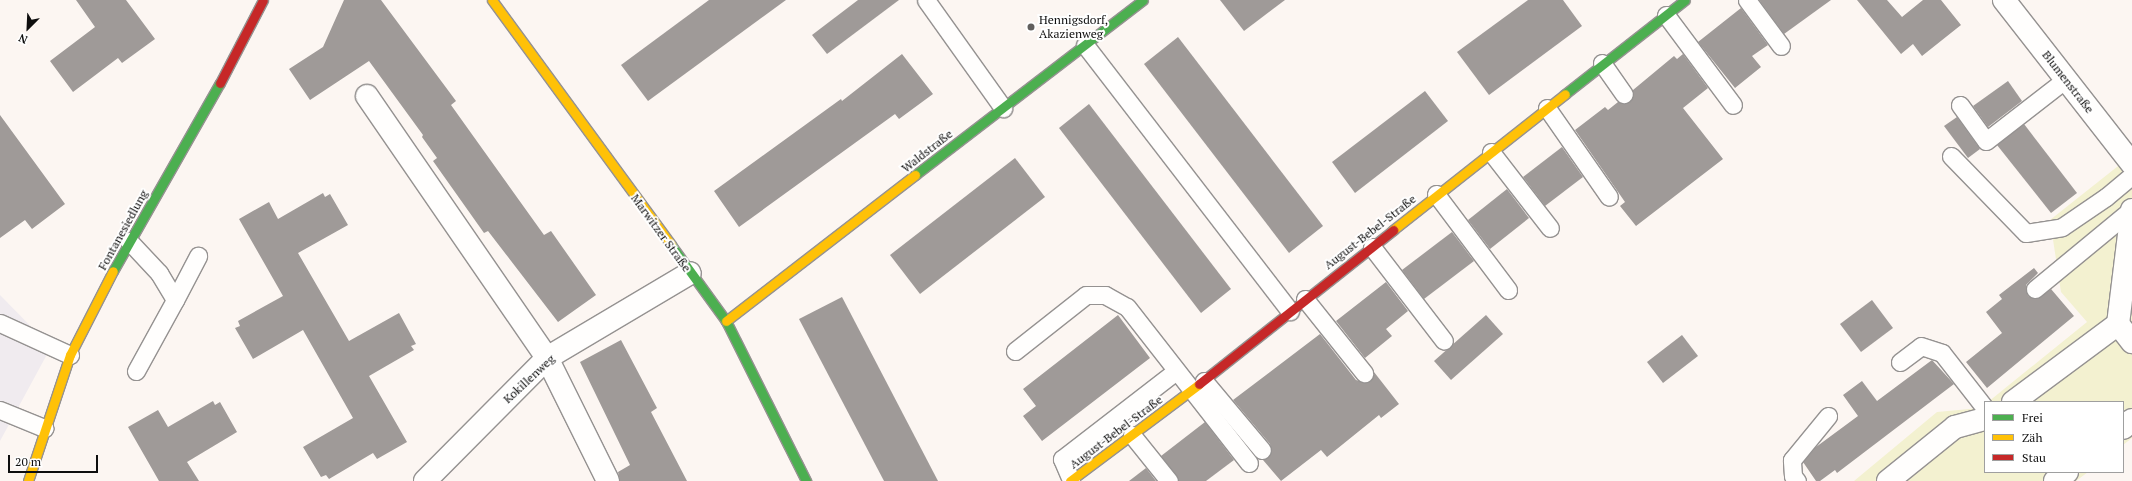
<!DOCTYPE html>
<html>
<head>
<meta charset="utf-8">
<style>
	body { margin:0 }
	#map { position:relative; width:2132px; height:481px; overflow:hidden; background:#fcf6f2; font-family:"PT Serif",serif }
	div>[style] { position:absolute }
	.industrial>* { inset:0; background:#f0ebef }
	.green>* { inset:0; background:#f3f1d0 }
	.building>* { inset:0; background:#9f9a98 }
	.roads { filter:drop-shadow(1px 0 #959291) drop-shadow(-1px 0 #959291) drop-shadow(0 1px #959291) drop-shadow(0 -1px #959291) }
	.lane>* { height:17px; margin:-8.5px; padding:0 8.5px; transform-origin:8.5px; border-radius:8.5px; background:#fffefd }
	.street>* { height:22px; margin:-11px; padding:0 11px; transform-origin:11px; border-radius:11px; background:#fffefd }
	.fast>* { height:9px; margin:-4.5px; padding:0 4.5px; transform-origin:4.5px; border-radius:4.5px; background:#4caf50 }
	.slow>* { height:9px; margin:-4.5px; padding:0 4.5px; transform-origin:4.5px; border-radius:4.5px; background:#ffc107 }
	.jam>* { height:9px; margin:-4.5px; padding:0 4.5px; transform-origin:4.5px; border-radius:4.5px; background:#c62828 }
	.dots>* { width:11px; height:11px; translate:-50% -50%; box-sizing:border-box; border:2px solid #fff; border-radius:50% }
	span { translate:-50% -50%; white-space:nowrap; text-align:center; line-height:1.15; -webkit-text-stroke:4px #fff; paint-order:stroke }
	.poi-label { font-size:12px; color:#0e0e0e }
	.left { translate:0 -50%; text-align:left }
	.street-label { font-size:12px; color:#0e0e0e }
	.legend { position:absolute; left:1984px; top:401px; width:140px; height:72px; box-sizing:border-box; background:#fff; border:1px solid #9f9f9f; margin:0; padding:5px 7px; list-style:none; font-size:12px; color:#0e0e0e }
	.legend li { display:flex; align-items:center; gap:8px; height:20px }
	.legend b { width:20px; border:1px solid #9f9f9f }
	.north { position:absolute; left:8px; top:8px; width:40px; height:40px; -webkit-text-stroke:3px #fff; paint-order:stroke; rotate:204deg; font-size:11px; font-weight:700; line-height:16px; text-align:center; color:#0e0e0e }
	.north::after { content:''; display:block; margin:auto; width:14px; height:18px; background:#0e0e0e; clip-path:polygon(50% 0,100% 100%,50% 72%,0 100%) }
	.scale { position:absolute; left:8px; top:455px; width:90px; height:18px; box-sizing:border-box; border:2px solid #0e0e0e; border-top:0; padding-left:5px; font-size:12px; line-height:14px; white-space:nowrap; color:#0e0e0e; -webkit-text-stroke:3px #fff; paint-order:stroke }
</style>
</head>
<body>
<div id="map">
	<div class="industrial">
		<div style="clip-path:polygon(0 295px,51px 347px,0 441px)"></div>
	</div>
	<div class="green">
		<div style="clip-path:polygon(2132px 155px,2132px 438px,2123px 445px,2123px 402px,1988px 402px,2087px 322px,2061px 292px,2050px 220px)"></div>
		<div style="clip-path:polygon(1985px 405px,1985px 472px,2088px 472px,2076px 481px,1854px 481px,1937px 412px,1980px 408px)"></div>
	</div>
	<div class="building">
		<div style="clip-path:polygon(76px 0,126px 0,155px 39px,122px 63px,118px 58px,73px 92px,50px 61px,95px 27px)"></div>
		<div style="clip-path:polygon(344px 0,381px 0,456px 101px,451px 105px,544px 235px,551px 231px,596px 295px,558px 322px,488px 231px,484px 233px,433px 161px,437px 158px,422px 137px,423px 135px,369px 61px,310px 100px,289px 69px,323px 47px)"></div>
		<div style="clip-path:polygon(709px 0,786px 0,648px 101px,621px 65px)"></div>
		<div style="clip-path:polygon(858px 0,899px 0,827px 54px,812px 35px)"></div>
		<div style="clip-path:polygon(1220px 0,1285px 0,1244px 31px)"></div>
		<div style="clip-path:polygon(1528px 0,1563px 0,1582px 26px,1489px 95px,1457px 52px)"></div>
		<div style="clip-path:polygon(1759px 0,1831px 0,1784px 34px)"></div>
		<div style="clip-path:polygon(1857px 0,1887px 0,1902px 17px,1923px 0,1941px 0,1961px 25px,1922px 56px,1913px 44px,1901px 54px)"></div>
		<div style="clip-path:polygon(1741px 8px,1768px 45px,1752px 56px,1761px 67px,1735px 88px,1698px 42px)"></div>
		<div style="clip-path:polygon(1178px 37px,1323px 226px,1289px 253px,1144px 64px)"></div>
		<div style="clip-path:polygon(902px 54px,933px 94px,899px 119px,895px 114px,739px 227px,714px 191px,841px 99px,842px 101px)"></div>
		<div style="clip-path:polygon(1683px 54px,1708px 88px,1683px 108px,1723px 159px,1636px 226px,1620px 206px,1625px 202px,1575px 130px,1605px 107px,1608px 110px,1618px 102px,1629px 102px,1633px 98px,1633px 90px,1674px 56px,1677px 59px)"></div>
		<div style="clip-path:polygon(2008px 81px,2022px 101px,1988px 127px,1973px 106px)"></div>
		<div style="clip-path:polygon(1425px 91px,1448px 121px,1355px 193px,1332px 162px)"></div>
		<div style="clip-path:polygon(1089px 104px,1231px 289px,1201px 313px,1059px 128px)"></div>
		<div style="clip-path:polygon(0 115px,65px 204px,32px 229px,25px 220px,0 238px)"></div>
		<div style="clip-path:polygon(1957px 117px,1980px 149px,1968px 158px,1944px 126px)"></div>
		<div style="clip-path:polygon(2024px 124px,2077px 193px,2051px 213px,1997px 145px)"></div>
		<div style="clip-path:polygon(1562px 147px,1583px 177px,1545px 206px,1523px 177px)"></div>
		<div style="clip-path:polygon(1015px 158px,1045px 197px,920px 294px,890px 255px)"></div>
		<div style="clip-path:polygon(1507px 189px,1529px 218px,1490px 249px,1468px 220px)"></div>
		<div style="clip-path:polygon(323px 193px,325px 197px,330px 194px,348px 225px,298px 253px,349px 341px,399px 313px,416px 344px,411px 346px,414px 350px,369px 376px,407px 442px,377px 459px,373px 453px,329px 479px,326px 475px,321px 477px,303px 447px,353px 418px,303px 330px,253px 359px,235px 328px,240px 326px,238px 321px,283px 296px,239px 219px,269px 202px,278px 219px)"></div>
		<div style="clip-path:polygon(1452px 232px,1474px 261px,1424px 299px,1402px 270px)"></div>
		<div style="clip-path:polygon(2034px 268px,2038px 273px,2026px 285px,2028px 296px,2037px 299px,2051px 289px,2074px 316px,1987px 388px,1966px 362px,2002px 333px,1986px 312px,2002px 299px,1999px 295px)"></div>
		<div style="clip-path:polygon(1386px 282px,1408px 311px,1386px 329px,1392px 336px,1365px 358px,1336px 321px)"></div>
		<div style="clip-path:polygon(842px 297px,938px 481px,884px 481px,799px 319px)"></div>
		<div style="clip-path:polygon(1872px 300px,1893px 328px,1861px 352px,1840px 324px)"></div>
		<div style="clip-path:polygon(1118px 315px,1150px 358px,1042px 441px,1023px 416px,1036px 406px,1023px 389px)"></div>
		<div style="clip-path:polygon(1486px 315px,1503px 334px,1451px 380px,1434px 361px)"></div>
		<div style="clip-path:polygon(1320px 334px,1356px 380px,1366px 383px,1371px 381px,1374px 372px,1399px 404px,1381px 418px,1379px 415px,1327px 457px,1321px 450px,1281px 481px,1263px 460px,1271px 454px,1270px 444px,1233px 400px)"></div>
		<div style="clip-path:polygon(1682px 335px,1698px 356px,1663px 383px,1647px 362px)"></div>
		<div style="clip-path:polygon(621px 340px,657px 408px,651px 412px,687px 481px,620px 481px,618px 472px,630px 465px,580px 362px)"></div>
		<div style="clip-path:polygon(1932px 360px,1954px 384px,1837px 473px,1835px 470px,1820px 481px,1816px 481px,1803px 462px,1816px 447px,1858px 416px,1843px 395px,1862px 381px,1877px 401px)"></div>
		<div style="clip-path:polygon(213px 401px,215px 405px,220px 402px,237px 432px,187px 462px,199px 481px,159px 481px,128px 427px,158px 410px,168px 427px)"></div>
		<div style="clip-path:polygon(1205px 422px,1234px 460px,1206px 481px,1179px 481px,1161px 456px)"></div>
		<div style="clip-path:polygon(1146px 468px,1156px 481px,1129px 481px)"></div>
	</div>
	<div class="roads">
		<div class="lane">
			<div style="left:926px;top:0;width:133px;rotate:54.5deg"></div>
			<div style="left:1747px;top:0;width:57px;rotate:53.5deg"></div>
			<div style="left:1666px;top:15px;width:112px;rotate:53.3deg"></div>
			<div style="left:1085px;top:45px;width:336px;rotate:52.4deg"></div>
			<div style="left:1602px;top:63px;width:38px;rotate:55deg"></div>
			<div style="left:1960px;top:105px;width:44px;rotate:54.2deg"></div>
			<div style="left:1986px;top:141px;width:101px;rotate:-37.8deg"></div>
			<div style="left:1547px;top:108px;width:108px;rotate:55.1deg"></div>
			<div style="left:1491px;top:152px;width:96px;rotate:52.2deg"></div>
			<div style="left:1951px;top:156px;width:107px;rotate:45.8deg"></div>
			<div style="left:2026px;top:233px;width:36px;rotate:-9deg"></div>
			<div style="left:2062px;top:227px;width:53px;rotate:-34.3deg"></div>
			<div style="left:2106px;top:197px;width:34px;rotate:-40deg"></div>
			<div style="left:1436px;top:194px;width:120px;rotate:53.1deg"></div>
			<div style="left:129px;top:241px;width:44px;rotate:46.8deg"></div>
			<div style="left:159px;top:273px;width:31px;rotate:59deg"></div>
			<div style="left:175px;top:300px;width:81px;rotate:118.8deg"></div>
			<div style="left:1372px;top:247px;width:118px;rotate:52.5deg"></div>
			<div style="left:2035px;top:289px;width:126px;rotate:-39.5deg"></div>
			<div style="left:1305px;top:299px;width:95px;rotate:51.4deg"></div>
			<div style="left:175px;top:300px;width:50px;rotate:-62.4deg"></div>
			<div style="left:0;top:323px;width:77px;rotate:24.6deg"></div>
			<div style="left:1015px;top:351px;width:90px;rotate:-38.3deg"></div>
			<div style="left:1086px;top:295px;width:19px"></div>
			<div style="left:1105px;top:295px;width:25px;rotate:29deg"></div>
			<div style="left:1127px;top:307px;width:198px;rotate:52deg"></div>
			<div style="left:1900px;top:362px;width:26px;rotate:-37deg"></div>
			<div style="left:1921px;top:346px;width:22px;rotate:18deg"></div>
			<div style="left:1942px;top:353px;width:70px;rotate:52deg"></div>
			<div style="left:1204px;top:381px;width:90px;rotate:50deg"></div>
			<div style="left:0;top:410px;width:48px;rotate:22.2deg"></div>
			<div style="left:1132px;top:435px;width:59px;rotate:51.2deg"></div>
			<div style="left:1071px;top:480px;width:23px;rotate:-113deg"></div>
			<div style="left:1062px;top:459px;width:144px;rotate:-37.7deg"></div>
			<div style="left:1797px;top:481px;width:6px;rotate:-129deg"></div>
			<div style="left:1793px;top:476px;width:16px;rotate:-94deg"></div>
			<div style="left:1792px;top:460px;width:57px;rotate:-50.7deg"></div>
		</div>
		<div class="street">
			<div style="left:2004px;top:0;width:208px;rotate:52deg"></div>
			<div style="left:367px;top:96px;width:318px;rotate:55.5deg"></div>
			<div style="left:547px;top:358px;width:137px;rotate:63.6deg"></div>
			<div style="left:2132px;top:210px;width:115px;rotate:97deg"></div>
			<div style="left:2118px;top:324px;width:23px;rotate:52deg"></div>
			<div style="left:2013px;top:402px;width:131px;rotate:-36.6deg"></div>
			<div style="left:2123px;top:428px;width:12px;rotate:-42deg"></div>
			<div style="left:425px;top:481px;width:173px;rotate:-45.2deg"></div>
			<div style="left:547px;top:358px;width:166px;rotate:-30.7deg"></div>
			<div style="left:1888px;top:481px;width:86px;rotate:-38.9deg"></div>
			<div style="left:1955px;top:427px;width:31px;rotate:-15deg"></div>
			<div style="left:2055px;top:481px;width:15px;rotate:-37deg"></div>
		</div>
		<div class="fast">
			<div style="left:1565px;top:94px;width:152px;rotate:-38.1deg"></div>
			<div style="left:915px;top:175px;width:287px;rotate:-37.5deg"></div>
			<div style="left:671px;top:245px;width:94px;rotate:54.1deg"></div>
			<div style="left:726px;top:321px;width:179px;rotate:63.4deg"></div>
			<div style="left:113px;top:271px;width:216px;rotate:-60.4deg"></div>
		</div>
		<div class="slow">
			<div style="left:492px;top:0;width:303px;rotate:53.8deg"></div>
			<div style="left:1393px;top:230px;width:219px;rotate:-38.3deg"></div>
			<div style="left:726px;top:321px;width:239px;rotate:-37.7deg"></div>
			<div style="left:28px;top:481px;width:133px;rotate:-71.6deg"></div>
			<div style="left:70px;top:355px;width:94px;rotate:-62.9deg"></div>
			<div style="left:1070px;top:481px;width:161px;rotate:-36.9deg"></div>
		</div>
		<div class="jam">
			<div style="left:220px;top:83px;width:93px;rotate:-62.6deg"></div>
			<div style="left:1199px;top:384px;width:248px;rotate:-38.4deg"></div>
		</div>
	</div>
	<div class="dots">
		<div style="left:1031px;top:27px;background:#615f5e"></div>
	</div>
	<div class="poi-label">
		<span class="left" style="left:1039px;top:27px">Hennigsdorf,<br>Akazienweg</span>
	</div>
	<div class="street-label">
		<span style="left:2068px;top:82px;rotate:52deg">Blumenstraße</span>
		<span style="left:927px;top:151px;rotate:-38deg">Waldstraße</span>
		<span style="left:123px;top:230px;rotate:-61deg">Fontanesiedlung</span>
		<span style="left:1370px;top:232px;rotate:-38deg">August-Bebel-Straße</span>
		<span style="left:661px;top:233px;rotate:54deg">Marwitzer Straße</span>
		<span style="left:529px;top:379px;rotate:-43deg">Kokillenweg</span>
		<span style="left:1116px;top:432px;rotate:-37deg">August-Bebel-Straße</span>
	</div>
	<ul class="legend">
	<li><b style="height:5px;background:#4caf50"></b>Frei</li>
	<li><b style="height:5px;background:#ffc107"></b>Zäh</li>
	<li><b style="height:5px;background:#c62828"></b>Stau</li>
	</ul>
	<div class="north">N</div>
	<div class="scale">20 m</div>
</div>
</body>
</html>
